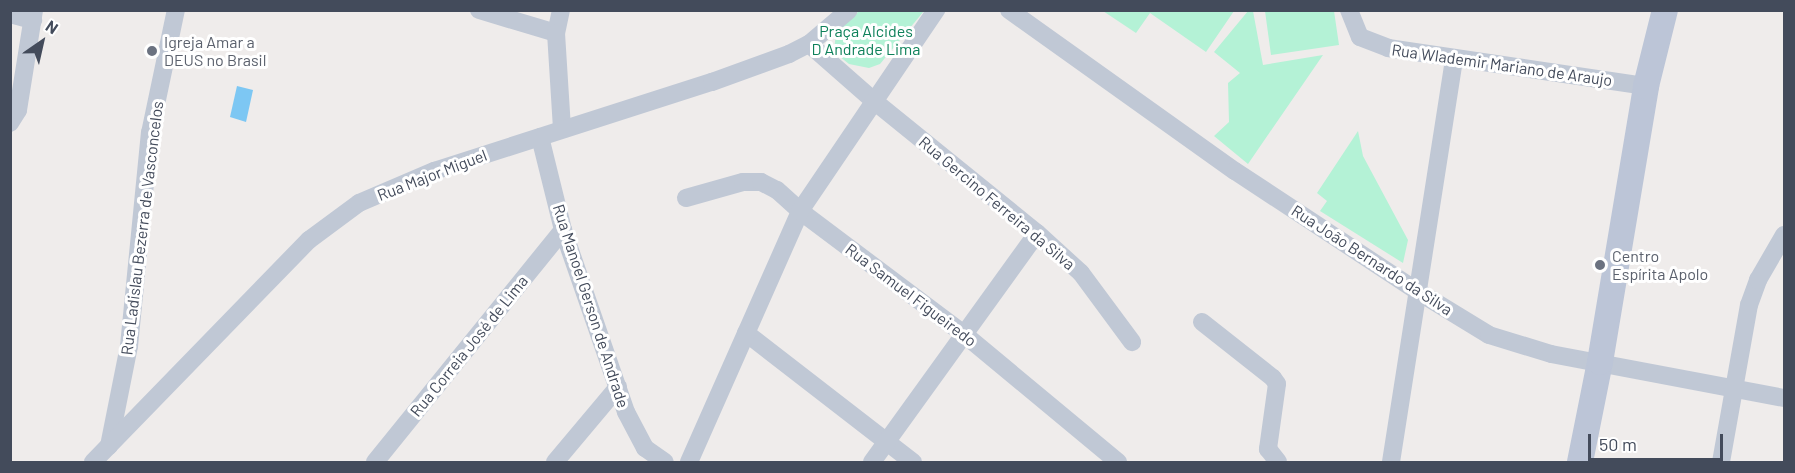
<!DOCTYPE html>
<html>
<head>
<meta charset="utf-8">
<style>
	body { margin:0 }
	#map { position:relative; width:1795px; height:473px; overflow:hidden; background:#efeceb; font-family:Barlow,sans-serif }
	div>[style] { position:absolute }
	.green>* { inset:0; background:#b4f2d6 }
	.water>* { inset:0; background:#7dc7f3 }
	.minor>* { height:18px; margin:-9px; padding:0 9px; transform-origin:9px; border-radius:9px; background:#c0c8d5 }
	.secondary>* { height:26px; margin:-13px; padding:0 13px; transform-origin:13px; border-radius:13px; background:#bcc5d7 }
	.dots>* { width:16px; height:16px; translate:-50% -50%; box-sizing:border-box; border:3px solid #fff; border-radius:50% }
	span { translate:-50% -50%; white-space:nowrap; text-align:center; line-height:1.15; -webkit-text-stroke:6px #fff; paint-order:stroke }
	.park-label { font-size:16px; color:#0e815a }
	.worship-label { font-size:16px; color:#5b616d }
	.left { translate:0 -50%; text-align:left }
	.street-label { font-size:16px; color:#434b5b }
	.frame { position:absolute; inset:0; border:12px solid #434b5b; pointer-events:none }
	.north { position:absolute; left:12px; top:12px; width:60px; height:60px; -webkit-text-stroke:4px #fff; paint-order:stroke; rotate:34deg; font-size:16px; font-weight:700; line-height:24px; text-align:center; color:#434b5b }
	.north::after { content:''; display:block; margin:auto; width:21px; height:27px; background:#434b5b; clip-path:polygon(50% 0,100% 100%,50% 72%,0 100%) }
	.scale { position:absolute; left:1588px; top:434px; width:135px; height:27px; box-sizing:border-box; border:3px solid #434b5b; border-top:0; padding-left:8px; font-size:18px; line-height:21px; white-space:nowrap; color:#434b5b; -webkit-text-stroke:4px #fff; paint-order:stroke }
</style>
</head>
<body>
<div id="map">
	<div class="green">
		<div style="clip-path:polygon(859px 11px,924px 11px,880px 64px,869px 68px,849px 64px,834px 52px,836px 32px)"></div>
		<div style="clip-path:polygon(1103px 11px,1234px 11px,1206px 52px,1150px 13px,1136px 33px)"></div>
		<div style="clip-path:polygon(1253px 11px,1263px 65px,1323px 55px,1248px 164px,1214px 136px,1229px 122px,1228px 83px,1240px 73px,1214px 52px,1248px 11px)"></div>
		<div style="clip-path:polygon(1265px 11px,1334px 11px,1339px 45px,1271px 55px)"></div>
		<div style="clip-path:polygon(1358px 131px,1363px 156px,1408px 240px,1403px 263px,1320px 211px,1327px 201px,1317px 193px)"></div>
	</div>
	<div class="water">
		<div style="clip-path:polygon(237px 86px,253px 90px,246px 122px,230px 117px)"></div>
	</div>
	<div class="minor">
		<div style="left:479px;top:10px;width:80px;rotate:16.6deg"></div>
		<div style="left:561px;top:10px;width:24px;rotate:102deg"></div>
		<div style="left:556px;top:33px;width:96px;rotate:86.4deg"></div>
		<div style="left:1009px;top:10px;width:277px;rotate:35.5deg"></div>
		<div style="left:1235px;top:171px;width:218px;rotate:33.4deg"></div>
		<div style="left:1417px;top:291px;width:84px;rotate:31.4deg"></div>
		<div style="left:1489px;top:335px;width:65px;rotate:17deg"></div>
		<div style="left:1551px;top:354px;width:237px;rotate:10.7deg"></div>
		<div style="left:1349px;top:10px;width:29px;rotate:68deg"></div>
		<div style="left:1360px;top:37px;width:30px;rotate:21deg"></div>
		<div style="left:1388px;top:48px;width:261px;rotate:8.4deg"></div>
		<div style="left:10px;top:14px;width:24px;rotate:15deg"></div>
		<div style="left:809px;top:44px;width:86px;rotate:41.2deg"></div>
		<div style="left:874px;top:101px;width:210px;rotate:39deg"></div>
		<div style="left:1037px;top:233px;width:59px;rotate:42.3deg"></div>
		<div style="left:1081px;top:273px;width:86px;rotate:53.5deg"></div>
		<div style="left:10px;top:123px;width:15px;rotate:-58deg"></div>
		<div style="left:18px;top:110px;width:101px;rotate:-80.9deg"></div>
		<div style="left:540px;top:137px;width:96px;rotate:76.1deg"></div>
		<div style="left:563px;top:230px;width:193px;rotate:70.9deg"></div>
		<div style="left:626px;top:412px;width:41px;rotate:62.2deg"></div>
		<div style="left:645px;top:448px;width:24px;rotate:35deg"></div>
		<div style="left:686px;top:198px;width:59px;rotate:-15.7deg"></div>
		<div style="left:743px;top:182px;width:18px"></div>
		<div style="left:761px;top:182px;width:18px;rotate:27deg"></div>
		<div style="left:777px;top:190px;width:31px;rotate:42deg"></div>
		<div style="left:800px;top:211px;width:206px;rotate:36.9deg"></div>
		<div style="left:965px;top:335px;width:199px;rotate:39.7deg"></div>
		<div style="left:1202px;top:322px;width:90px;rotate:38.3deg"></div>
		<div style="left:1273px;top:378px;width:7px;rotate:56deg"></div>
		<div style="left:1277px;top:384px;width:66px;rotate:97.9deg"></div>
		<div style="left:1268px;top:449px;width:16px;rotate:52deg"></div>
		<div style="left:746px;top:333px;width:211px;rotate:37.7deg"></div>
		<div style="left:109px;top:446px;width:102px;rotate:-78.7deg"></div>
		<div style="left:129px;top:346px;width:214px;rotate:-84.4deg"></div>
		<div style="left:150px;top:133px;width:126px;rotate:-78.1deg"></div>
		<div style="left:93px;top:462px;width:310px;rotate:-45.8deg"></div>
		<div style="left:309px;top:240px;width:62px;rotate:-36.5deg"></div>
		<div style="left:359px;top:203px;width:82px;rotate:-23.1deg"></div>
		<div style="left:434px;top:171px;width:292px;rotate:-17.8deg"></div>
		<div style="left:712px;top:82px;width:82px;rotate:-20deg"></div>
		<div style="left:789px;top:54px;width:22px;rotate:-27deg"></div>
		<div style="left:809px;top:44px;width:52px;rotate:-40.4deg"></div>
		<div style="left:375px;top:462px;width:299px;rotate:-51deg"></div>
		<div style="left:555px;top:462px;width:98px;rotate:-50deg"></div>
		<div style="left:689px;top:462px;width:274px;rotate:-66.1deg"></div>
		<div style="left:800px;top:211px;width:243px;rotate:-55.9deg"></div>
		<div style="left:872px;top:462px;width:282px;rotate:-54.2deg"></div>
		<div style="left:1391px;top:462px;width:409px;rotate:-81.1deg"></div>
		<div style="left:1721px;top:462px;width:159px;rotate:-79.9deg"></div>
		<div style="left:1749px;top:305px;width:27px;rotate:-70deg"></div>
		<div style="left:1758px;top:280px;width:52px;rotate:-60deg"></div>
	</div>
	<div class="secondary">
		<div style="left:1580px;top:462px;width:102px;rotate:-78.7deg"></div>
		<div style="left:1600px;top:362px;width:280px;rotate:-80.5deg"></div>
		<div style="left:1646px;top:86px;width:78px;rotate:-76deg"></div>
	</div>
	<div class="dots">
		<div style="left:152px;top:51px;background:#6b7280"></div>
		<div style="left:1600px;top:265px;background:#6b7280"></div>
	</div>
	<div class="park-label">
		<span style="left:866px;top:40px">Praça Alcides<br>D Andrade Lima</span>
	</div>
	<div class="worship-label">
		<span class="left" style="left:164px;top:51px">Igreja Amar a<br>DEUS no Brasil</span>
		<span class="left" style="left:1612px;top:265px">Centro<br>Espírita Apolo</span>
	</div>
	<div class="street-label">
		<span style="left:1502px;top:65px;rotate:8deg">Rua Wlademir Mariano de Araujo</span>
		<span style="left:432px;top:175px;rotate:-21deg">Rua Major Miguel</span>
		<span style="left:997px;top:203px;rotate:40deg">Rua Gercino Ferreira da Silva</span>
		<span style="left:142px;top:228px;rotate:-83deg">Rua Ladislau Bezerra de Vasconcelos</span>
		<span style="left:1372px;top:260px;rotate:33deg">Rua João Bernardo da Silva</span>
		<span style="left:911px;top:295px;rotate:37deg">Rua Samuel Figueiredo</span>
		<span style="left:591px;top:306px;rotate:72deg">Rua Manoel Gerson de Andrade</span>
		<span style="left:469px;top:346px;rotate:-51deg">Rua Correia José de Lima</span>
	</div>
	<div class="frame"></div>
	<div class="north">N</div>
	<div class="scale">50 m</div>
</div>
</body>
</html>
